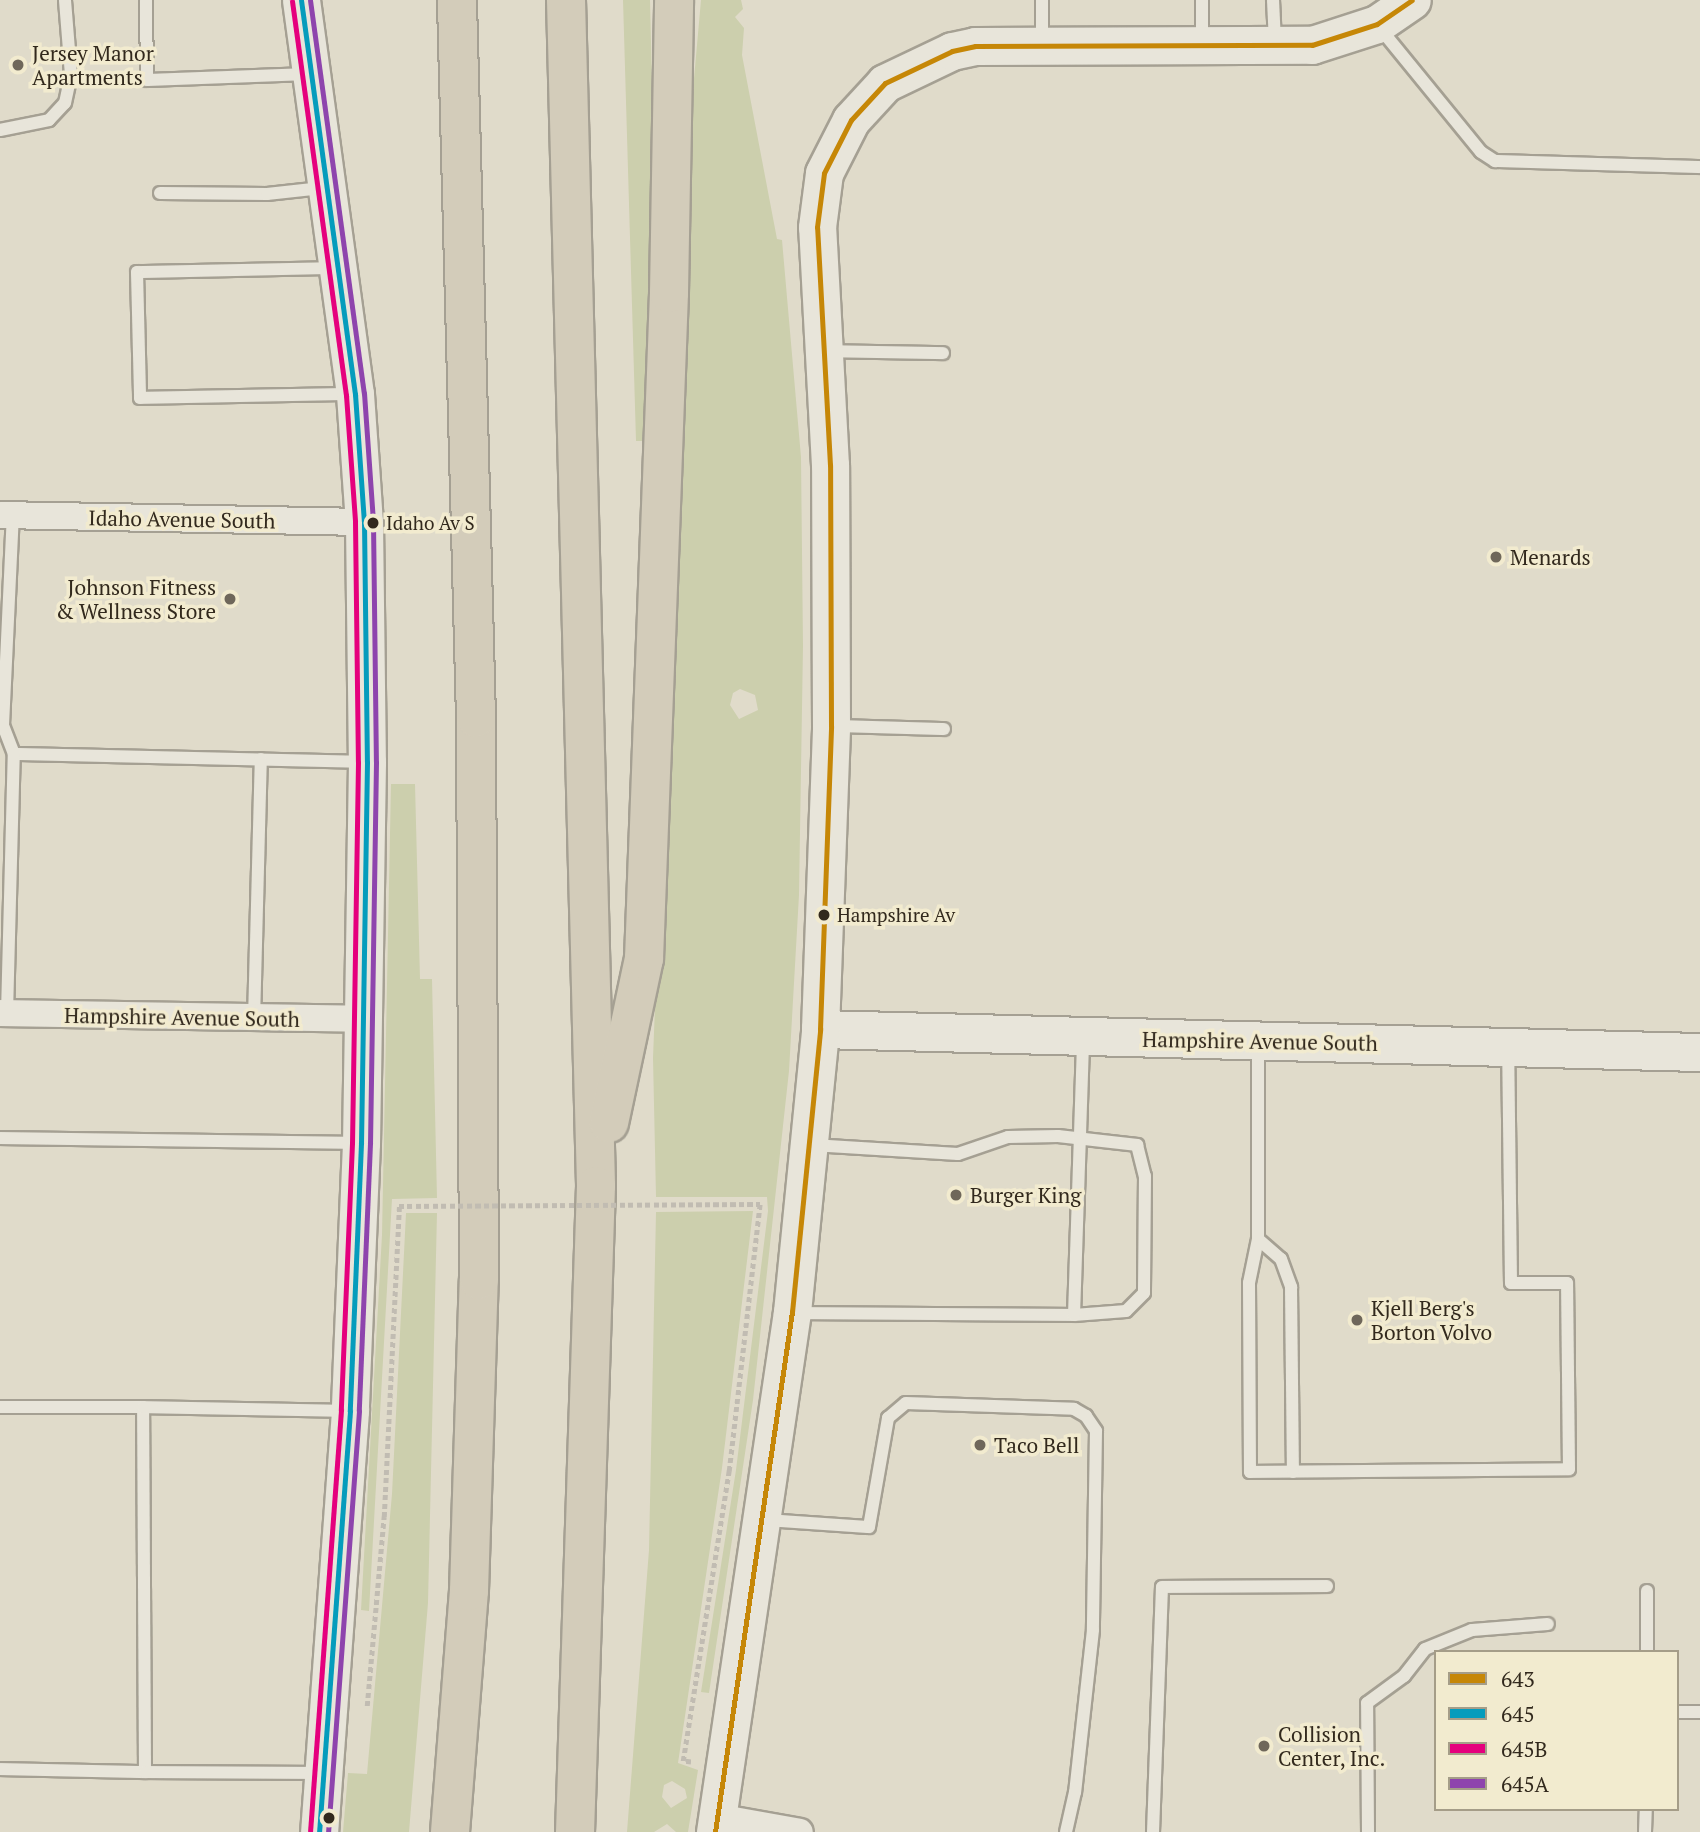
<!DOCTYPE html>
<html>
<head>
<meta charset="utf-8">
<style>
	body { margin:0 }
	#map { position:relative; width:1700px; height:1832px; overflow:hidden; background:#e0dbca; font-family:"PT Serif",serif }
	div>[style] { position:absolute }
	.green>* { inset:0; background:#cccfad }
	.path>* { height:4.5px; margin-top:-2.25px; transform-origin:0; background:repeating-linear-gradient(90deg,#c1bcb2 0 5px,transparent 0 8.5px) }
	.roads { filter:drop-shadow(2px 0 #a5a093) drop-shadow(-2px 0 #a5a093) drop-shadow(0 2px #a5a093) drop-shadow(0 -2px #a5a093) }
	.lane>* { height:12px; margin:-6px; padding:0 6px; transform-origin:6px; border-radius:6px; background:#e8e5da }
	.street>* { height:26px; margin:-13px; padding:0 13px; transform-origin:13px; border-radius:13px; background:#e8e5da }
	.secondary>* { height:37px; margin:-18.5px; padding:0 18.5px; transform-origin:18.5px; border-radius:18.5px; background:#e8e5da }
	.highway>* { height:38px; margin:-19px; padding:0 19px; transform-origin:19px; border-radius:19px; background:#d3ccba }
	.path-bridge>* { height:4.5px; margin-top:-2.25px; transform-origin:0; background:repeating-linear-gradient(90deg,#c1bcb2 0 5px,transparent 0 8.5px) }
	.bus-1>* { height:5px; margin:-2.5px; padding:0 2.5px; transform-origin:2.5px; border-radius:2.5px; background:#c68707 }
	.bus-2>* { height:5px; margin:-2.5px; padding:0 2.5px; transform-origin:2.5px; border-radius:2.5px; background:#059cbc }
	.bus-3>* { height:5px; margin:-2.5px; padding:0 2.5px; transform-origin:2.5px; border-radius:2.5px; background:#e5007d }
	.bus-4>* { height:5px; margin:-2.5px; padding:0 2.5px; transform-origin:2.5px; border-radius:2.5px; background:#8e44ad }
	.dots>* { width:19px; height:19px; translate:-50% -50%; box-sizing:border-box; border:4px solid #f2ebcf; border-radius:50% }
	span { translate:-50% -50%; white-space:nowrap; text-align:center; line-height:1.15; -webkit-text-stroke:7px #f2ebcf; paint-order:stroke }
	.bus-label { font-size:19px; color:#32291d }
	.left { translate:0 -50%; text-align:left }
	.poi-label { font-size:21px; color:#32291d }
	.right { translate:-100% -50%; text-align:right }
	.street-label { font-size:21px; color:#32291d }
	.legend { position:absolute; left:1434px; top:1650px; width:245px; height:161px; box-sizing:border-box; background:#f2ebcf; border:2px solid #a59d88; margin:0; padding:9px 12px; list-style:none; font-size:21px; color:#32291d }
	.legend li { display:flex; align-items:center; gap:14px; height:35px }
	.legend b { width:35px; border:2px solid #a59d88 }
</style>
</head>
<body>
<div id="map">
	<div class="green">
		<div style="clip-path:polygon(623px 0,650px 0,654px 168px,650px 441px,636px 441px)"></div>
		<div style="clip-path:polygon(evenodd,701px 0,741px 0,743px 9px,735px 17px,744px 28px,742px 55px,777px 239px,782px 240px,801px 457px,803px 646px,799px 895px,789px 1071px,753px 1400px,709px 1693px,701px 1692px,736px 1470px,768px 1211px,767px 1197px,656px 1197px,653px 1058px,689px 135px,701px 0,740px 689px,755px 695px,758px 710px,739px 719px,730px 705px,733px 693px,740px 689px)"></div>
		<div style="clip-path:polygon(391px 784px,415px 784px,420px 979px,432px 979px,437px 1198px,392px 1199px,369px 1611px,361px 1610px,382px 1235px)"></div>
		<div style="clip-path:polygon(evenodd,753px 1211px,722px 1468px,678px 1763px,698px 1770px,688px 1832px,676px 1832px,667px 1824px,654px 1832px,627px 1832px,649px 1550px,656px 1212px,753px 1211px,672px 1781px,685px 1789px,687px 1798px,671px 1808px,662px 1797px,664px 1785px,672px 1781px)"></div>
		<div style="clip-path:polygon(406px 1213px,437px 1213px,428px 1603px,409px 1832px,343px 1832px,348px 1773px,367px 1774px,392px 1494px)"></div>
	</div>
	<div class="path">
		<div style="left:367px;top:1706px;width:190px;rotate:-84.9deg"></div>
		<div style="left:384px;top:1517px;width:311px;rotate:-87.2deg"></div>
		<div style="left:691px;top:1762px;width:8px;rotate:-173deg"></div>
		<div style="left:683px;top:1761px;width:294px;rotate:-81deg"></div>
		<div style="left:729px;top:1471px;width:269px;rotate:-83.4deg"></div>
	</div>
	<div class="roads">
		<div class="lane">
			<div style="left:146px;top:0;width:80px;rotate:89.3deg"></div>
			<div style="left:147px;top:80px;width:162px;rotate:-2.1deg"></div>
			<div style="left:1273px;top:0;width:43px;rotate:87.3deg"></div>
			<div style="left:1379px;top:27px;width:161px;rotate:50.8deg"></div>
			<div style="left:1481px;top:152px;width:17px;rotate:33deg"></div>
			<div style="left:1495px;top:161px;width:205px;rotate:1.7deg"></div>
			<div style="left:1042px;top:41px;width:41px;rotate:-90deg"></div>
			<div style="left:1202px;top:43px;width:43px;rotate:-90deg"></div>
			<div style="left:0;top:130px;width:50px;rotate:-11.5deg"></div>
			<div style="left:49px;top:120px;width:23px;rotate:-47deg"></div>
			<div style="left:65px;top:103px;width:29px;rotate:-78deg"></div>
			<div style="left:71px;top:75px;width:75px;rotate:-94.6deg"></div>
			<div style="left:160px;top:193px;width:107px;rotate:0.5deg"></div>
			<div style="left:267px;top:194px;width:55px;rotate:-6.2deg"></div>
			<div style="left:334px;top:268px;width:197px;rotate:178.8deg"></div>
			<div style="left:137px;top:272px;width:126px;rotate:88.6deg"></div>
			<div style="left:140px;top:398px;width:212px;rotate:-1.1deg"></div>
			<div style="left:825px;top:351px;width:118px;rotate:1deg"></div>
			<div style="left:835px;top:726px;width:109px;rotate:1.6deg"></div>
			<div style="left:14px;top:754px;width:349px;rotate:1.3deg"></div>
			<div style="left:7px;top:1013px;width:259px;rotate:-88.5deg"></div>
			<div style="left:14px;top:754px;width:31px;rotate:-111deg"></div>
			<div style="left:3px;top:725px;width:210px;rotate:-87.3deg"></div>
			<div style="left:254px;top:1020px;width:261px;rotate:-88.5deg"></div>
			<div style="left:1258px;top:1043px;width:196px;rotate:90deg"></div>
			<div style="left:1258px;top:1239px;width:45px;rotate:101.6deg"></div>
			<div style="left:1249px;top:1283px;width:189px;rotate:89.7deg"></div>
			<div style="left:1250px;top:1472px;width:319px;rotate:-0.5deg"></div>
			<div style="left:1569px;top:1469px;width:186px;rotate:-90.6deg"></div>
			<div style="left:1567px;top:1283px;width:56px;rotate:180deg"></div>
			<div style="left:1511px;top:1283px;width:233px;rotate:-90.7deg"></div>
			<div style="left:0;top:1138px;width:357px;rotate:0.8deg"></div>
			<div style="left:812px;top:1145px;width:146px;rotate:3.5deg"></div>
			<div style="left:958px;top:1154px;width:53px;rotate:-18.8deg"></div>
			<div style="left:1008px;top:1137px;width:50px;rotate:-1.1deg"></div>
			<div style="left:1058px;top:1136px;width:80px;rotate:6.5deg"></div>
			<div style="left:1137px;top:1145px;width:32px;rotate:76deg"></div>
			<div style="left:1145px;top:1176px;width:117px;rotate:90.5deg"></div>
			<div style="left:1144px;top:1293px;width:25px;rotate:135deg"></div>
			<div style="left:1126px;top:1311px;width:52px;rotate:175.6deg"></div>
			<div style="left:1258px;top:1239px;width:30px;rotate:41deg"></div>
			<div style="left:1281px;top:1259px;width:30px;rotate:70deg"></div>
			<div style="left:1291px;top:1287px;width:185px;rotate:89.4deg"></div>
			<div style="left:796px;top:1313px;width:278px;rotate:0.4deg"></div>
			<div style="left:1074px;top:1315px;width:275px;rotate:-88.1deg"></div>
			<div style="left:0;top:1407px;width:143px"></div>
			<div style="left:765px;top:1520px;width:104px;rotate:3.9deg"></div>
			<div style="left:869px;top:1527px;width:111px;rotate:-80.1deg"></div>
			<div style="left:888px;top:1418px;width:23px;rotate:-40deg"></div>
			<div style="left:906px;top:1403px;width:168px;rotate:2deg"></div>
			<div style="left:1074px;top:1409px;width:14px;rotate:30deg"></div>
			<div style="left:1086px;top:1416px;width:18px;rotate:56deg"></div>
			<div style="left:1096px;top:1431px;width:199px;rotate:90.9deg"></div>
			<div style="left:1093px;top:1630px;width:163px;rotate:96.3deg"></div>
			<div style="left:1075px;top:1792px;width:41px;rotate:102.7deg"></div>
			<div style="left:1647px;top:1652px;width:61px;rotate:-90deg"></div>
			<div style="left:1677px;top:1712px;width:23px"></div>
			<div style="left:0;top:1769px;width:145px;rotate:1.2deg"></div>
			<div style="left:145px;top:1772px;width:365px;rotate:-90.3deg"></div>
			<div style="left:143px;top:1407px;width:203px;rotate:1.1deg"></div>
			<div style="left:145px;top:1772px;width:175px;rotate:0.3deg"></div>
			<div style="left:1153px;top:1832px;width:245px;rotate:-87.9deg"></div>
			<div style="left:1162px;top:1587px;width:165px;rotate:-0.3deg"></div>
			<div style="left:1368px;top:1832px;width:129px;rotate:-90.4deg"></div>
			<div style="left:1367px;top:1703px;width:46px;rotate:-36.1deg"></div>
			<div style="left:1404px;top:1676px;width:34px;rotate:-52deg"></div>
			<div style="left:1425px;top:1649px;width:51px;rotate:-22deg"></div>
			<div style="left:1472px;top:1630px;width:76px;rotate:-4.5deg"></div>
			<div style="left:1645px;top:1832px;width:23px;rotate:-88deg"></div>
		</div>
		<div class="street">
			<div style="left:0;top:515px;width:364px;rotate:1.1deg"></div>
			<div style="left:0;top:1013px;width:364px;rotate:0.9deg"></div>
			<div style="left:717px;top:1817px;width:84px;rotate:10.2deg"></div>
		</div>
		<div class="secondary">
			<div style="left:301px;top:0;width:398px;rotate:82.2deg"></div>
			<div style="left:355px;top:394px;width:128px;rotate:86deg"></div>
			<div style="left:364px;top:522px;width:240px;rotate:89.3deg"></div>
			<div style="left:367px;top:762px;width:381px;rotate:90.9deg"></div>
			<div style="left:361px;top:1143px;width:268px;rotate:92.4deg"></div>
			<div style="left:350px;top:1411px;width:422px;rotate:94.2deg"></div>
			<div style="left:820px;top:1029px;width:880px;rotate:1.5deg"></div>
			<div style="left:715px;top:1832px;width:526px;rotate:-81.58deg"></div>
			<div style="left:792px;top:1312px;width:284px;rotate:-84.3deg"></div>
			<div style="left:820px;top:1029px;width:303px;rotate:-87.9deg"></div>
			<div style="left:831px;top:726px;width:261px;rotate:-90.2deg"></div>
			<div style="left:830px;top:465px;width:238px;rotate:-93.1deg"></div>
			<div style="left:817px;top:227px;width:54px;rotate:-82.6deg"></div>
			<div style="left:824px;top:173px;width:59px;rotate:-63deg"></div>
			<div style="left:851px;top:120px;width:50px;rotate:-47.4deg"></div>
			<div style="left:885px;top:83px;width:74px;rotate:-25.5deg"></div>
			<div style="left:952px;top:51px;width:24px;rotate:-12deg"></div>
			<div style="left:975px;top:46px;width:337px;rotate:-0.2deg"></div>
			<div style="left:1312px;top:45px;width:68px;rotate:-17.9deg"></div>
			<div style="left:1377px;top:24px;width:42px;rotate:-34.4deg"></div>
		</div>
		<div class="highway">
			<div style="left:566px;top:0;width:1186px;rotate:88.55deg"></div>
			<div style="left:596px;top:1186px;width:646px;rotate:91.86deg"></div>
			<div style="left:609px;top:1123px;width:168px;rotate:-78deg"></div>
			<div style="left:644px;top:959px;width:666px;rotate:-87.85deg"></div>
			<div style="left:669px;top:293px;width:293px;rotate:-89deg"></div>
			<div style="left:450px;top:1832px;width:242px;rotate:-85.5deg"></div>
			<div style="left:469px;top:1591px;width:311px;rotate:-88.2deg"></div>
			<div style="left:479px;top:1280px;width:562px;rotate:-90.31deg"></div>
			<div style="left:476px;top:718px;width:718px;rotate:-91.52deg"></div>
		</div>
	</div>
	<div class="path-bridge">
		<div style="left:399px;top:1206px;width:361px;rotate:-0.3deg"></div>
	</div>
	<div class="bus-1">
		<div style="left:715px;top:1832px;width:526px;rotate:-81.58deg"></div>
		<div style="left:792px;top:1312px;width:284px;rotate:-84.3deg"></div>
		<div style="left:820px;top:1029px;width:303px;rotate:-87.9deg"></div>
		<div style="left:831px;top:726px;width:261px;rotate:-90.2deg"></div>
		<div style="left:830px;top:465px;width:238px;rotate:-93.1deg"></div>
		<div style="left:817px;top:227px;width:54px;rotate:-82.6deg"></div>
		<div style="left:824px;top:173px;width:59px;rotate:-63deg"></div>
		<div style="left:851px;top:120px;width:50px;rotate:-47.4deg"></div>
		<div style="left:885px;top:83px;width:74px;rotate:-25.5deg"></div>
		<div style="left:952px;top:51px;width:24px;rotate:-12deg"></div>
		<div style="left:975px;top:46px;width:337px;rotate:-0.2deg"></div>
		<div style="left:1312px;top:45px;width:68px;rotate:-17.9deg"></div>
		<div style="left:1377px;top:24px;width:42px;rotate:-34.4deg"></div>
	</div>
	<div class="bus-2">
		<div style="left:301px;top:0;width:398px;rotate:82.2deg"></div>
		<div style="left:355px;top:394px;width:128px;rotate:86deg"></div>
		<div style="left:364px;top:522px;width:240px;rotate:89.3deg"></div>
		<div style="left:367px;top:762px;width:381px;rotate:90.9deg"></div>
		<div style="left:361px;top:1143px;width:268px;rotate:92.4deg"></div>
		<div style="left:350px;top:1411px;width:422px;rotate:94.2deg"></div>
	</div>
	<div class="bus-3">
		<div style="left:292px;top:1px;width:398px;rotate:82.2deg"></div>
		<div style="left:346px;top:395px;width:127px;rotate:85.9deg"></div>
		<div style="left:355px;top:522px;width:240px;rotate:89.3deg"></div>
		<div style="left:358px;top:762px;width:381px;rotate:90.9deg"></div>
		<div style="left:352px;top:1143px;width:267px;rotate:92.4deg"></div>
		<div style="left:341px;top:1410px;width:422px;rotate:94.2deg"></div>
	</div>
	<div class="bus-4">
		<div style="left:310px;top:0;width:397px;rotate:82.2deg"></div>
		<div style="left:364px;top:393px;width:129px;rotate:86deg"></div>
		<div style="left:373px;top:522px;width:240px;rotate:89.3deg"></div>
		<div style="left:376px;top:762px;width:381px;rotate:90.9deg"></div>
		<div style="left:370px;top:1143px;width:268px;rotate:92.4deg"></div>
		<div style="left:359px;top:1411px;width:422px;rotate:94.2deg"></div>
	</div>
	<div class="dots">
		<div style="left:18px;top:65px;background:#6f675a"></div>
		<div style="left:373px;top:523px;background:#32291d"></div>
		<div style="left:1496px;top:557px;background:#6f675a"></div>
		<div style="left:230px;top:599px;background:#6f675a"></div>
		<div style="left:824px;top:915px;background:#32291d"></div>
		<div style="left:956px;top:1195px;background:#6f675a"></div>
		<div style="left:1357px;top:1320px;background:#6f675a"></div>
		<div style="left:980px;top:1445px;background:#6f675a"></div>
		<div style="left:1264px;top:1746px;background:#6f675a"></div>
		<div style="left:329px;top:1818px;background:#32291d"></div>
	</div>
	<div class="bus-label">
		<span class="left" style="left:386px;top:523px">Idaho Av S</span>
		<span class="left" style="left:837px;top:915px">Hampshire Av</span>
	</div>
	<div class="poi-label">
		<span class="left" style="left:32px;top:65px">Jersey Manor<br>Apartments</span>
		<span class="left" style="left:1510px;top:557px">Menards</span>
		<span class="right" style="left:216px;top:599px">Johnson Fitness<br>&amp; Wellness Store</span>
		<span class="left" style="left:970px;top:1195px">Burger King</span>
		<span class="left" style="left:1371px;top:1320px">Kjell Berg's<br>Borton Volvo</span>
		<span class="left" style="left:994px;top:1445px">Taco Bell</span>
		<span class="left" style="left:1278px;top:1746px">Collision<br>Center, Inc.</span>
	</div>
	<div class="street-label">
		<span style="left:182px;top:519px;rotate:1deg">Idaho Avenue South</span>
		<span style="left:182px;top:1017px;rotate:1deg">Hampshire Avenue South</span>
		<span style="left:1260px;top:1041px;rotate:1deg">Hampshire Avenue South</span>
	</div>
	<ul class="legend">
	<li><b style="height:9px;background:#c68707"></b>643</li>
	<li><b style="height:9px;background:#059cbc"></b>645</li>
	<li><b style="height:9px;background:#e5007d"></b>645B</li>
	<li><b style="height:9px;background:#8e44ad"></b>645A</li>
	</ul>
</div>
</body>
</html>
